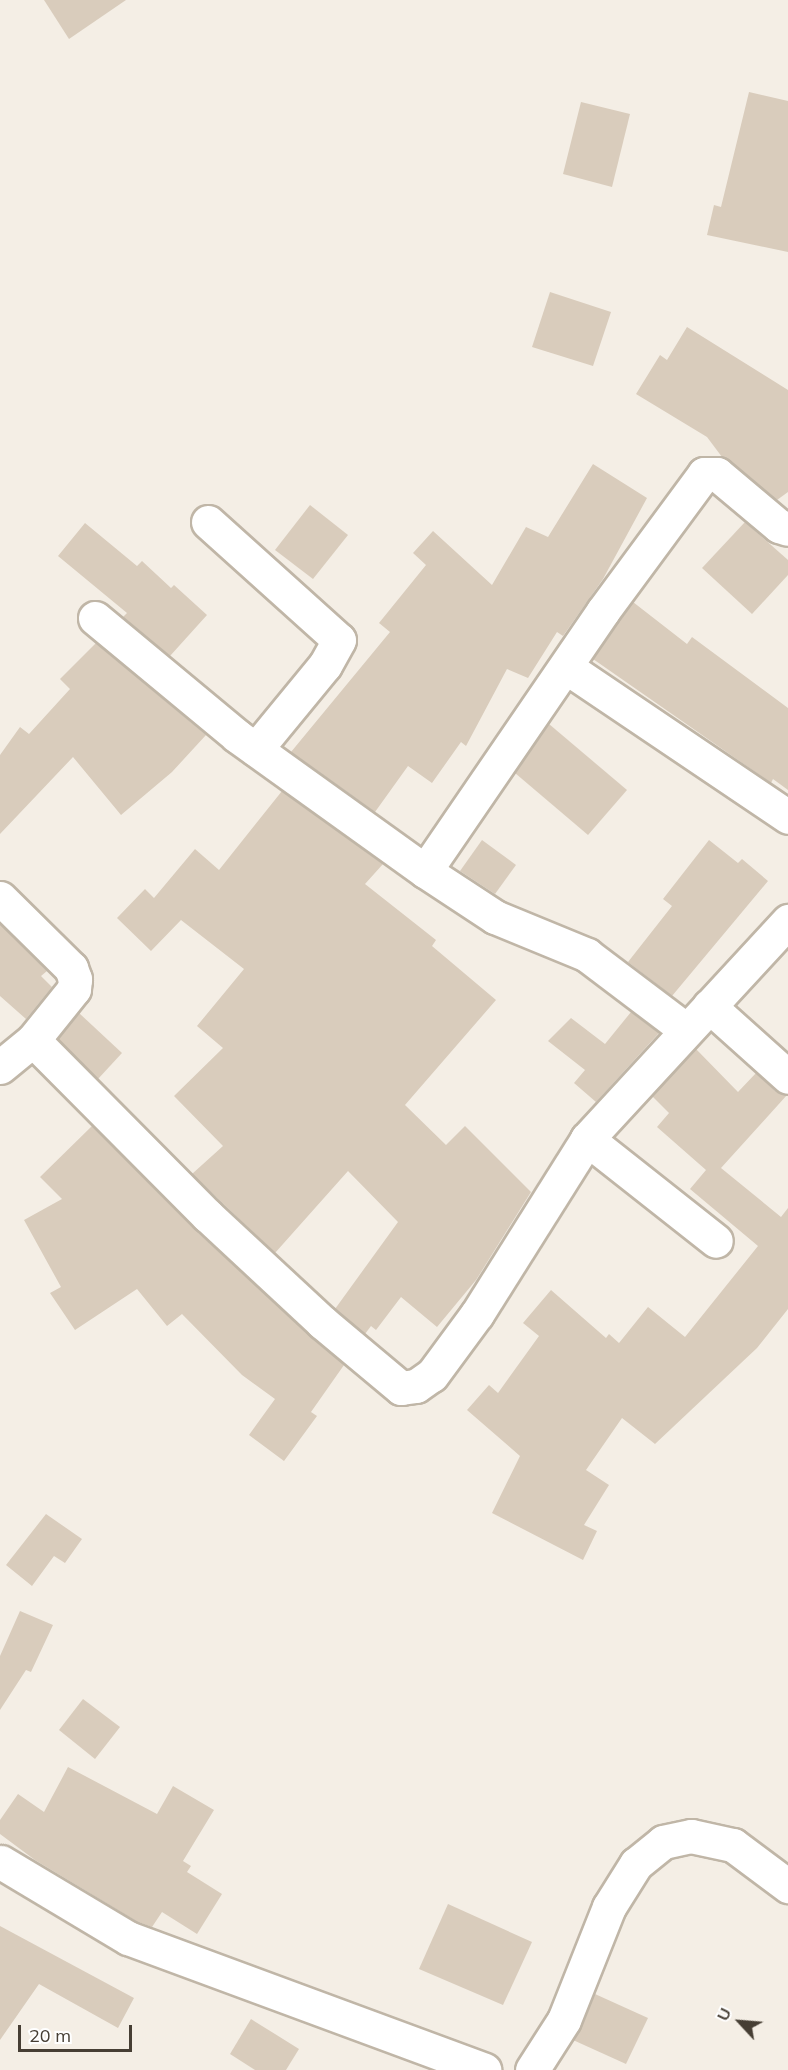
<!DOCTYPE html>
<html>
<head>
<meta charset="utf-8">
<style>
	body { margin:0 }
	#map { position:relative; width:788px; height:2070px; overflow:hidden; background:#f4eee5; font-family:Mulish,sans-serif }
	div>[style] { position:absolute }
	.building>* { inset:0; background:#d9ccbc }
	.roads { filter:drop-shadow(2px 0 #c0b6a7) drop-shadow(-2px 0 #c0b6a7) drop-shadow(0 2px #c0b6a7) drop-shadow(0 -2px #c0b6a7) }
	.minor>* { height:33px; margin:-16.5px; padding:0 16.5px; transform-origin:16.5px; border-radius:16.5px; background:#fff }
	span { translate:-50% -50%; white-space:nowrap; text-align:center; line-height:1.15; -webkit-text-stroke:6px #fff; paint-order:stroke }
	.north { position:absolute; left:710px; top:1992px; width:60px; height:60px; -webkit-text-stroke:4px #fff; paint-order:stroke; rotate:296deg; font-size:16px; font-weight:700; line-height:24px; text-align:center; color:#463e34 }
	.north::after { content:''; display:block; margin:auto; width:21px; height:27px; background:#463e34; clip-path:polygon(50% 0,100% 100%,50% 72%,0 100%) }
	.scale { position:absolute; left:18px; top:2025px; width:114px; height:27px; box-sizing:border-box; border:3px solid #463e34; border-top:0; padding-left:8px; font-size:18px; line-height:21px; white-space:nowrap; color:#463e34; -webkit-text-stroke:4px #fff; paint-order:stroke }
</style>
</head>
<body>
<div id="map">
	<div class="building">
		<div style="clip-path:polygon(44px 0,126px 0,69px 39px)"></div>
		<div style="clip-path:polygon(749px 92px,788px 101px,788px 252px,707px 235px,714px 205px,721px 207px)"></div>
		<div style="clip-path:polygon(581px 102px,630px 114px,612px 187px,563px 174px)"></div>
		<div style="clip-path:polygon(550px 292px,611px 312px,593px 366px,532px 347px)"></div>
		<div style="clip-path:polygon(687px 327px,788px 390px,788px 492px,777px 500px,722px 457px,707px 437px,636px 394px,660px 355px,667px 360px)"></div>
		<div style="clip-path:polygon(593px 464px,647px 498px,603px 579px,563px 636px,557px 632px,528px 678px,507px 669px,466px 746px,461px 742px,432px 783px,408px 766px,375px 812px,291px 752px,390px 632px,379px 623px,426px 565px,413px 553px,433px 531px,492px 585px,526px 527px,548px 537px)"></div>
		<div style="clip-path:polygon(310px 505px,348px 535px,313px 579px,275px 550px)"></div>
		<div style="clip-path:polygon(745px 522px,788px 560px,788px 575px,752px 614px,702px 568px)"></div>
		<div style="clip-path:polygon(85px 523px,137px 566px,142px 561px,171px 588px,174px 585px,207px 615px,170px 656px,123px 617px,127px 613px,58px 556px)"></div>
		<div style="clip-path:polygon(633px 602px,687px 644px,692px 637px,788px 708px,788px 790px,773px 779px,771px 783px,593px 659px)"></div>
		<div style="clip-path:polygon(96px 643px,206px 735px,172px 772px,121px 815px,73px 757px,0 834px,0 755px,20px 727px,29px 734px,70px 689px,60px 679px)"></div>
		<div style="clip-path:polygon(549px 724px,627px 790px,588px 835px,515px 773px)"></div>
		<div style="clip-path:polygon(282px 791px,383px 864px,365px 884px,436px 940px,432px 946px,496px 1000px,405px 1105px,446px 1145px,465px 1126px,531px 1192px,476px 1280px,437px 1327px,401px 1297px,376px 1330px,371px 1326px,365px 1334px,335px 1309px,398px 1222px,348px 1171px,275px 1253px,192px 1174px,223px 1146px,174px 1096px,223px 1048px,197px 1026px,244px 969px,181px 920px,151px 951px,117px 918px,145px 889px,154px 898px,195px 849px,219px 870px)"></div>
		<div style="clip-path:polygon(482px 840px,516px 865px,495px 894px,460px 871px)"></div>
		<div style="clip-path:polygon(709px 840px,738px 863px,742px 859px,768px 881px,672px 996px,628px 962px,672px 906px,663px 899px)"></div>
		<div style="clip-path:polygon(0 924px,47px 971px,41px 976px,52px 987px,26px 1019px,0 996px)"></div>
		<div style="clip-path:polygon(631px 1012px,659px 1033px,596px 1102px,574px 1083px,585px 1070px,548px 1041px,571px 1018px,605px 1044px)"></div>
		<div style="clip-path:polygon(79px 1013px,122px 1053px,98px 1079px,58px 1039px)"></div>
		<div style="clip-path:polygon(696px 1049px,738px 1092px,756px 1073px,775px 1091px,787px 1095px,721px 1168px,781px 1217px,788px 1208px,788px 1309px,757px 1348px,655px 1444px,622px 1418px,586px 1470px,609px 1485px,584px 1525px,597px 1531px,583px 1560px,492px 1513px,520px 1456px,467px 1410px,489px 1385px,498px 1393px,539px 1336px,523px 1323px,551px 1290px,606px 1338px,609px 1334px,619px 1343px,648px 1307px,685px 1337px,758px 1246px,690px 1189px,706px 1170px,657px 1127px,669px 1113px,652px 1096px)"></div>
		<div style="clip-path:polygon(92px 1126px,195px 1230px,344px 1365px,311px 1412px,317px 1416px,284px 1461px,249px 1435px,275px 1399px,242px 1375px,182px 1314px,167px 1326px,137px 1289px,75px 1330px,50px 1293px,61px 1287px,24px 1220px,62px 1199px,40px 1177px)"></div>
		<div style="clip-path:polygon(46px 1514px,82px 1539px,65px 1563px,54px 1556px,32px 1586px,6px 1565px)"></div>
		<div style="clip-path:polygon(20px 1611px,53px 1625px,31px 1672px,26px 1670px,0 1710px,0 1656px)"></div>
		<div style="clip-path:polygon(83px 1699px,120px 1727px,95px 1759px,59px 1730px)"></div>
		<div style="clip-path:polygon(68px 1767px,157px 1814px,173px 1786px,214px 1810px,183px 1861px,191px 1866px,187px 1872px,222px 1894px,197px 1934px,162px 1912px,152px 1927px,136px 1921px,35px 1860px,0 1834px,0 1820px,18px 1794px,44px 1812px)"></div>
		<div style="clip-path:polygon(448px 1904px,532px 1942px,503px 2005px,419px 1969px)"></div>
		<div style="clip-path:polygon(0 1926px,134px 1998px,118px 2028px,39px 1984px,0 2040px)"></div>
		<div style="clip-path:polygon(595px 1994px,648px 2018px,626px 2064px,573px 2040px)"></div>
		<div style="clip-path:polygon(251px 2019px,299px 2049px,286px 2070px,255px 2070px,230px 2054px)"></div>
	</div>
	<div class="roads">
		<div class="minor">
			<div style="left:208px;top:522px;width:176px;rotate:42deg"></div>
			<div style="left:339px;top:640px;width:29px;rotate:119deg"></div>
			<div style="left:325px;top:665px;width:109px;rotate:129.4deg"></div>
			<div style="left:95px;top:618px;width:185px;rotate:39.7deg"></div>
			<div style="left:237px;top:736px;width:231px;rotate:35.7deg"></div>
			<div style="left:425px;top:871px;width:315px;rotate:-55.6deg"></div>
			<div style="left:603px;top:611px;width:170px;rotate:-53.6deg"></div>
			<div style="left:704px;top:474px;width:13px"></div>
			<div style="left:717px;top:474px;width:81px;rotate:40deg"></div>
			<div style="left:779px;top:526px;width:9px;rotate:18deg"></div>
			<div style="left:566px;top:667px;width:268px;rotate:34deg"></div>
			<div style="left:425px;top:871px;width:84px;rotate:33.3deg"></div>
			<div style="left:495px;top:917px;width:100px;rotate:22.4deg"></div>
			<div style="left:587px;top:955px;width:124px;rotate:37.1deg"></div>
			<div style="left:0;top:898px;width:100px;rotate:44.6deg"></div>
			<div style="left:71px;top:968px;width:12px;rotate:70deg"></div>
			<div style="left:75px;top:979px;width:10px;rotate:96deg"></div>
			<div style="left:74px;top:989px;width:65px;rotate:128.8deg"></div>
			<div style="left:33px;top:1040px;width:248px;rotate:45.2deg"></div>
			<div style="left:208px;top:1216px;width:156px;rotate:42.9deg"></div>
			<div style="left:322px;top:1322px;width:103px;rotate:39.9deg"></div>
			<div style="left:401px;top:1388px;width:15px;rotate:-8deg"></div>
			<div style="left:416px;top:1386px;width:19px;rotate:-35deg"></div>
			<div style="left:432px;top:1375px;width:76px;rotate:-53.6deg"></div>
			<div style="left:477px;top:1314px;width:207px;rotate:-57.8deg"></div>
			<div style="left:587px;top:1139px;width:297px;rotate:-47.3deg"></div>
			<div style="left:709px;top:1006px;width:106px;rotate:41.9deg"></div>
			<div style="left:0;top:1067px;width:43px;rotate:-39.3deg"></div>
			<div style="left:587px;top:1139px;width:164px;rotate:38.3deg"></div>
			<div style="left:1px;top:1862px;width:148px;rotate:30.9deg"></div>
			<div style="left:128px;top:1938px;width:380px;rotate:20.3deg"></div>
			<div style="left:532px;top:2070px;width:59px;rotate:-57.4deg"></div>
			<div style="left:564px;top:2020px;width:122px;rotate:-68.3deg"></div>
			<div style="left:609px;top:1907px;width:51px;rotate:-57.9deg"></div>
			<div style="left:636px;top:1864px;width:35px;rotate:-39deg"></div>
			<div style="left:663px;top:1842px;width:29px;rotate:-12deg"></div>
			<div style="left:691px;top:1836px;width:43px;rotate:12.1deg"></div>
			<div style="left:733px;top:1845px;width:69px;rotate:36.7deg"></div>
		</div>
	</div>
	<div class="north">U</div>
	<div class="scale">20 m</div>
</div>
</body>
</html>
